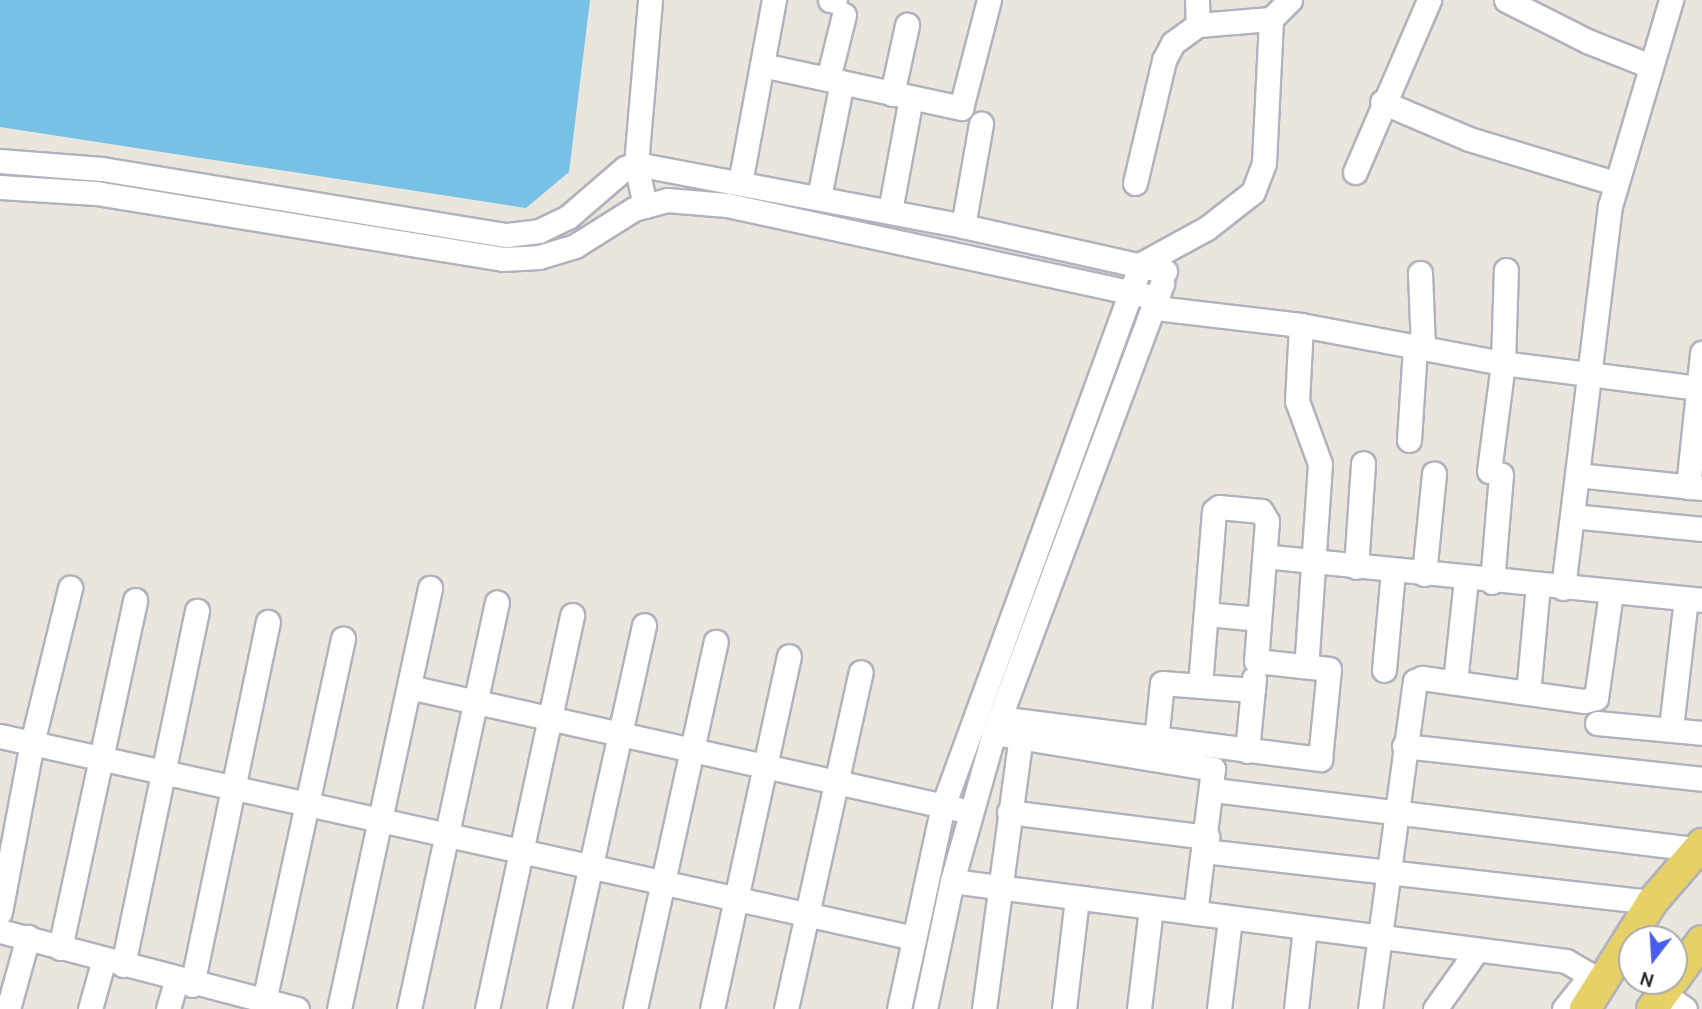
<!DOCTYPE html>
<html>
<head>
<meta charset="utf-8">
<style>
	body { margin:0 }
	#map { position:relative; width:1702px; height:1009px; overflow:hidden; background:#ebe6dd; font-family:Overpass,sans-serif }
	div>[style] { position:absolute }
	.water>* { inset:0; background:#77c1e6 }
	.roads { filter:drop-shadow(2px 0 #b0b2bd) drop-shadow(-2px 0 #b0b2bd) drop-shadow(0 2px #b0b2bd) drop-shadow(0 -2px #b0b2bd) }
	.minor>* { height:23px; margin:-11.5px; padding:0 11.5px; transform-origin:11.5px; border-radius:11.5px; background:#fff }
	.major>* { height:30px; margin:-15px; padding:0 15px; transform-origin:15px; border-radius:15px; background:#e7d166 }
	span { translate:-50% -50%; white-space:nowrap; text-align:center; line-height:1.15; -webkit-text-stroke:6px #fff; paint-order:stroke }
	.north { position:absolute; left:1618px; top:925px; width:70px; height:70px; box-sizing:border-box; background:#fff; border:2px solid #aaa; border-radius:50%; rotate:197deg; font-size:19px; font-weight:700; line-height:28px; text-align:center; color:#2a2a2a }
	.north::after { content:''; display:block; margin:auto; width:24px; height:32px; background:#485ced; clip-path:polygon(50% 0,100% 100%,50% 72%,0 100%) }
</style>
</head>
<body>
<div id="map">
	<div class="water">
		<div style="clip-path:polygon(0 0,590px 0,569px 172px,526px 208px,0 127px)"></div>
	</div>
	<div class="roads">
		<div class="minor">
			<div style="left:830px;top:0;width:5px;rotate:11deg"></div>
			<div style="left:1197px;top:0;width:25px;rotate:88deg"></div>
			<div style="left:1506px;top:0;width:91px;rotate:26.8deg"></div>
			<div style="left:1587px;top:41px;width:68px;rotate:21.6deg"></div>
			<div style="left:762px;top:65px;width:204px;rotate:12.2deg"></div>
			<div style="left:961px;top:108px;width:112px;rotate:-75.5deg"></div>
			<div style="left:828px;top:79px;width:66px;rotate:-76deg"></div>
			<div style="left:892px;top:94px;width:71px;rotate:-77.7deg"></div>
			<div style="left:1382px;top:102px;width:95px;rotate:23deg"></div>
			<div style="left:1469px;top:139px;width:152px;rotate:16.8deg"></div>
			<div style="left:0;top:161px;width:102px;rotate:4.5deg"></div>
			<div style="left:102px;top:169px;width:410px;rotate:9.3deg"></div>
			<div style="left:507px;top:235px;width:32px;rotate:-7deg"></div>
			<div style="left:539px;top:231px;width:32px;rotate:-26deg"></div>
			<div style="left:568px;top:217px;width:75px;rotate:-40.7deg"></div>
			<div style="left:625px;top:168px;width:12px;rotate:-20deg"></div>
			<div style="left:636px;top:164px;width:333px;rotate:10.7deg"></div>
			<div style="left:963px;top:226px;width:207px;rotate:12.6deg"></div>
			<div style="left:1355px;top:172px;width:187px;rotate:-66.7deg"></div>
			<div style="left:740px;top:183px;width:186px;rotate:-79.5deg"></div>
			<div style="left:1135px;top:183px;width:126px;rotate:-76.7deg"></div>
			<div style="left:1164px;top:60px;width:19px;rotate:-62deg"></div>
			<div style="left:1173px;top:43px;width:31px;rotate:-36deg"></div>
			<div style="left:1198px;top:25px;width:73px;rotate:-4.7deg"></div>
			<div style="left:0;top:187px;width:96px;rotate:3.6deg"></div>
			<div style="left:96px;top:193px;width:412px;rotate:9.2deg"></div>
			<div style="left:503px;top:259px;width:36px;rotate:-3deg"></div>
			<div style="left:539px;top:257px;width:38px;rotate:-17deg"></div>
			<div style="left:575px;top:246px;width:70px;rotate:-32.1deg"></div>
			<div style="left:634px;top:209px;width:34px;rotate:-15deg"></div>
			<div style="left:667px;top:200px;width:60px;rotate:4.8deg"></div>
			<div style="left:727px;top:205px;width:441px;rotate:12.2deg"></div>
			<div style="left:819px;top:197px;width:117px;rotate:-78.7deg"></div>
			<div style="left:645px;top:206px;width:43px;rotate:-102.1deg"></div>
			<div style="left:636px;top:164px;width:165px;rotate:-85.1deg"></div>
			<div style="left:890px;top:211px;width:115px;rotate:-79.5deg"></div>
			<div style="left:963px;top:226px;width:104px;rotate:-80deg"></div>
			<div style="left:1420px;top:273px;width:75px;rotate:87.7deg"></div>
			<div style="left:1156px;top:308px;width:146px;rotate:6.7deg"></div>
			<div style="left:1301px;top:325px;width:206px;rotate:10.7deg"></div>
			<div style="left:1503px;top:363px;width:197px;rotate:7.3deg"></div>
			<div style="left:1301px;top:325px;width:76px;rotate:93deg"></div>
			<div style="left:1297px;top:401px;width:67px;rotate:69.9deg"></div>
			<div style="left:1320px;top:464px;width:193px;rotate:93.9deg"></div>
			<div style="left:1409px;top:440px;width:94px;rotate:-86.3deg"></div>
			<div style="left:1489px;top:471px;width:109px;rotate:-82.6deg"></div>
			<div style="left:1503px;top:363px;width:93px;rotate:-88.2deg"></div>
			<div style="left:1577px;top:475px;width:126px;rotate:5.9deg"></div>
			<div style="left:1688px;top:487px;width:135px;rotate:-84deg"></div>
			<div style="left:1572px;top:516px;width:131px;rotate:5.7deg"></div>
			<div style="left:1273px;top:557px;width:431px;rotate:5.7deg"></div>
			<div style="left:1356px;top:567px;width:104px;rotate:-86.1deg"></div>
			<div style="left:1424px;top:574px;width:101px;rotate:-84.3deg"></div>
			<div style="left:1492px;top:582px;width:108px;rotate:-85.2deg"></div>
			<div style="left:1563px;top:588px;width:385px;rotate:-83deg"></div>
			<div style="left:1610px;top:206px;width:215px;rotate:-73.5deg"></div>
			<div style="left:1206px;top:614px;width:53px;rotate:5.4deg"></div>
			<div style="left:1384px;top:670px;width:99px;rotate:-84.8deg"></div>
			<div style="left:1455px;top:682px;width:104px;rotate:-83.9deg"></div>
			<div style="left:409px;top:687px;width:562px;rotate:12.53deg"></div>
			<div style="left:1528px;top:693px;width:107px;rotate:-84.7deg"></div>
			<div style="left:1000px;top:718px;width:323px;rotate:7.3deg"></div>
			<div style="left:1320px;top:759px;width:90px;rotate:-84.3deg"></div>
			<div style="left:1329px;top:669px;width:73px;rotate:-173.7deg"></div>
			<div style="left:1256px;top:661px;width:140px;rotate:-85.5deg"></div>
			<div style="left:1267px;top:521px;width:12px;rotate:-121deg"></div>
			<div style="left:1261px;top:511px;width:42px;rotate:-174.6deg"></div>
			<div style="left:1219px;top:507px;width:6px;rotate:141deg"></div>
			<div style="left:1214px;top:511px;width:174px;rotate:94.6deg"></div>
			<div style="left:1597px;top:723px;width:105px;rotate:5.4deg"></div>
			<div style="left:1671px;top:728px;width:130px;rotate:-83.4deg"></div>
			<div style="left:994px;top:733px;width:222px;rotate:9.3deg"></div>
			<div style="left:1213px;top:769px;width:145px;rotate:97.1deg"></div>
			<div style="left:0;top:736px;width:936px;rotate:12.46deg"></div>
			<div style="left:1156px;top:740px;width:57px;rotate:-84deg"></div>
			<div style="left:1162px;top:683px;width:91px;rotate:4.4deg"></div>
			<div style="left:1404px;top:746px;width:300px;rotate:6.3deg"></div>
			<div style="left:1247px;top:751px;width:73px;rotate:-84.5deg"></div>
			<div style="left:1214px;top:790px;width:487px;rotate:7deg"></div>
			<div style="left:1009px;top:812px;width:200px;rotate:7.2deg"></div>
			<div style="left:1204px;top:851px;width:451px;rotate:6.5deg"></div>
			<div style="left:952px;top:881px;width:619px;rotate:7.42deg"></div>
			<div style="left:1566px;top:961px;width:39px;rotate:30deg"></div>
			<div style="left:0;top:912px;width:172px;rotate:-79.3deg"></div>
			<div style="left:32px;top:743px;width:160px;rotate:-76.2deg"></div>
			<div style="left:0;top:931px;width:307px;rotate:14.7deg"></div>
			<div style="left:60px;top:948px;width:356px;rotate:-77.8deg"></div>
			<div style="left:123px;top:965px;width:362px;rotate:-78.2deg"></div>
			<div style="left:192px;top:985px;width:371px;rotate:-78.2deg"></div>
			<div style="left:1663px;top:993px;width:27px;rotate:36deg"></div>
			<div style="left:264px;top:1001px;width:371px;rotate:-77.7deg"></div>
			<div style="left:8px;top:1009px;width:75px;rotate:-74.5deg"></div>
			<div style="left:90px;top:1009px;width:52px;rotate:-74.4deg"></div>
			<div style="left:168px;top:1009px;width:29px;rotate:-74deg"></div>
			<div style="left:339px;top:1009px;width:431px;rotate:-77.8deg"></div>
			<div style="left:409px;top:1009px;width:416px;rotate:-77.8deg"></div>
			<div style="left:487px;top:1009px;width:403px;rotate:-77.8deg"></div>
			<div style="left:559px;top:1009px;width:393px;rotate:-77.5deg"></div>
			<div style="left:635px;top:1009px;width:376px;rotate:-77.6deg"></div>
			<div style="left:712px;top:1009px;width:361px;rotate:-77.7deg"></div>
			<div style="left:786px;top:1009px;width:345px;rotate:-77.5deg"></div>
			<div style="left:899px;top:1009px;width:208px;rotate:-77.8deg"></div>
			<div style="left:943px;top:806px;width:577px;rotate:-69.93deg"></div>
			<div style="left:1141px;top:264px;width:75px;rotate:-28.6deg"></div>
			<div style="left:1207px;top:228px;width:58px;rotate:-38deg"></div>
			<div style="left:1253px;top:192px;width:31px;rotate:-69deg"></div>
			<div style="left:1264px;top:163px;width:144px;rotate:-87.2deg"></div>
			<div style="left:1271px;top:19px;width:27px;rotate:-45deg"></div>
			<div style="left:925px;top:1009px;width:131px;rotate:-78.1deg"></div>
			<div style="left:952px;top:881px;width:154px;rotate:-74.2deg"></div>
			<div style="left:994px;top:733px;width:480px;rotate:-69.5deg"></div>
			<div style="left:984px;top:1009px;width:275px;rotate:-82.3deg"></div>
			<div style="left:1064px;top:1009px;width:112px;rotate:-83.3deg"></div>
			<div style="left:1139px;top:1009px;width:101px;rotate:-83.2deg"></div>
			<div style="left:1219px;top:1009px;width:91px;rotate:-83deg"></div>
			<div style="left:1296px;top:1009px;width:81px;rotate:-83.7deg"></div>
			<div style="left:1370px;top:1009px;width:331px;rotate:-82.2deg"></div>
			<div style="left:1415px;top:681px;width:8px;rotate:-23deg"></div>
			<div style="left:1422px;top:678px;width:164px;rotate:8.1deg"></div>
			<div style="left:1584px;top:701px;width:12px;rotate:-14deg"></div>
			<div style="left:1596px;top:698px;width:106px;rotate:-81.9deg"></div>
			<div style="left:1435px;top:1009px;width:72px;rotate:-54.6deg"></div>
			<div style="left:1564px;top:1009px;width:43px;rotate:-51.5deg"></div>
		</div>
		<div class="major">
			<div style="left:1674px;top:979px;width:47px;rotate:-53.6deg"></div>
			<div style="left:1585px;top:1009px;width:126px;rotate:-57.9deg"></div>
			<div style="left:1652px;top:902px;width:77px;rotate:-49.2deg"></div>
			<div style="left:1652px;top:1009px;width:34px;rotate:-54deg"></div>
		</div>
	</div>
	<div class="north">N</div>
</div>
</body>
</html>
